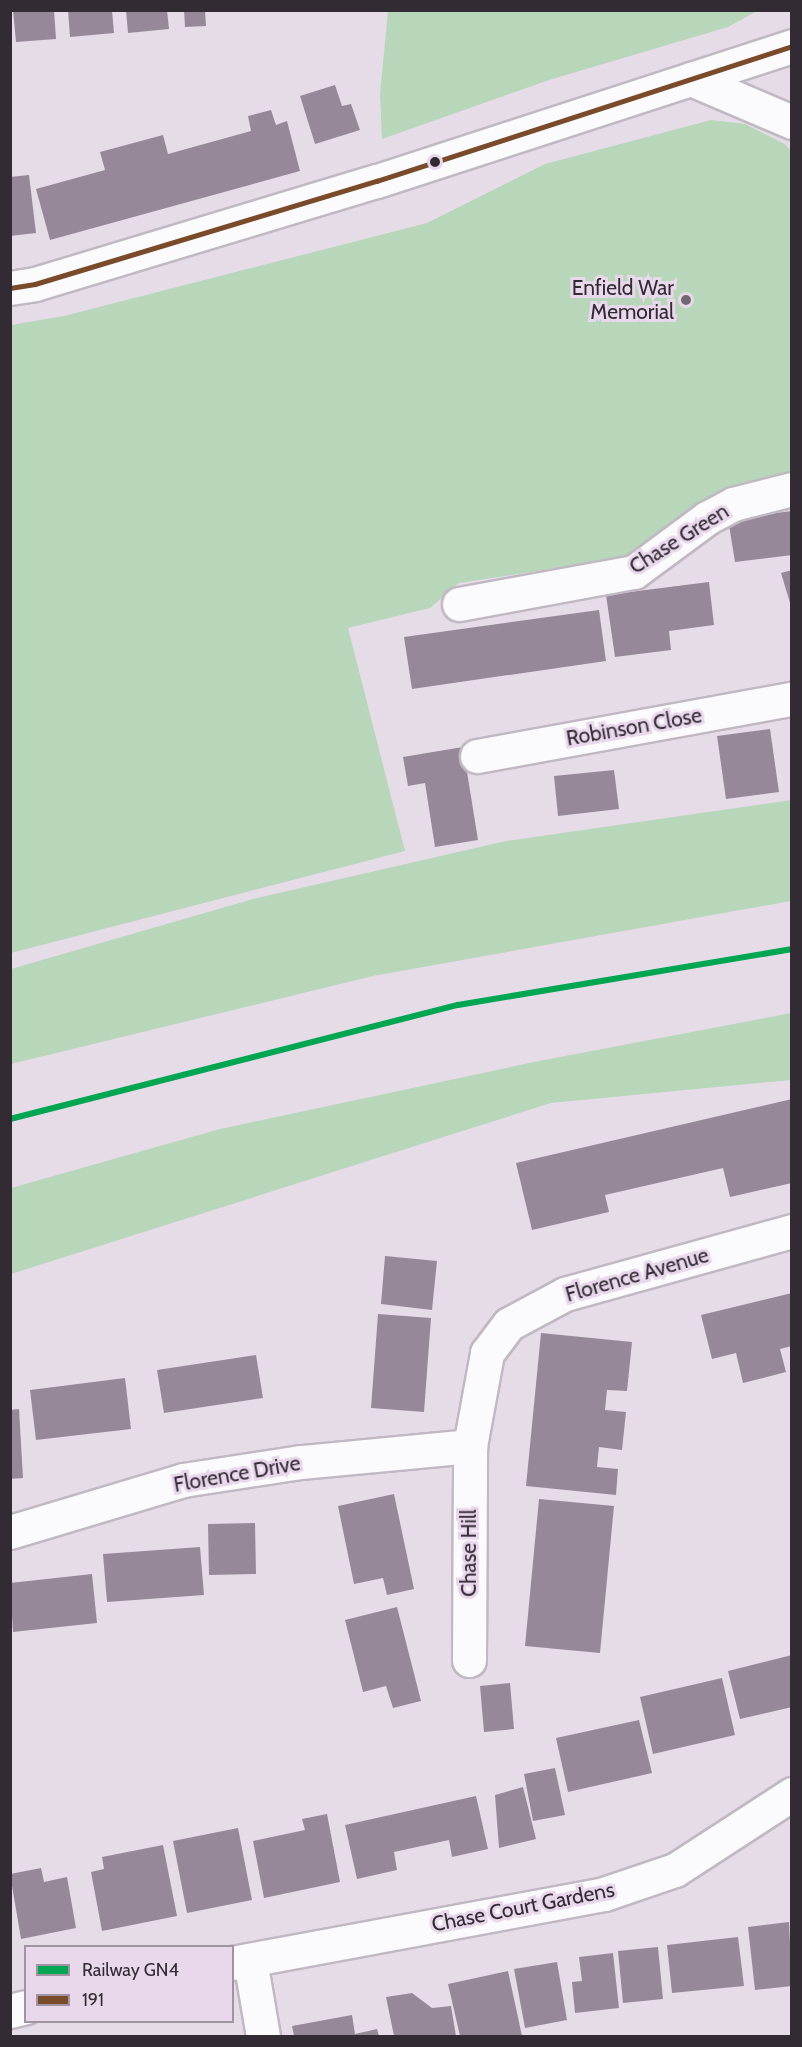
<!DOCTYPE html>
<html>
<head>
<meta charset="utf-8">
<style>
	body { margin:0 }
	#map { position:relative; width:802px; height:2047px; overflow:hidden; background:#e6dce8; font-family:Cabin,sans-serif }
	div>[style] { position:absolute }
	.green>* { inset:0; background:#b8d6b9 }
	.building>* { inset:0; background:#978899 }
	.roads { filter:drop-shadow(2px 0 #c0b8c2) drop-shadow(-2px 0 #c0b8c2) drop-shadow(0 2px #c0b8c2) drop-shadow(0 -2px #c0b8c2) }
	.minor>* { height:33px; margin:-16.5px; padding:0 16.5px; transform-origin:16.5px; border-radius:16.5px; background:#fbfafc }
	.bus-1>* { height:4.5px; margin:-2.25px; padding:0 2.25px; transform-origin:2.25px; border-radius:2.25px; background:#7a4b2a }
	.rail-1>* { height:6px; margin:-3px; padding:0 3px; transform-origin:3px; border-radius:3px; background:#00a651 }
	.dots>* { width:16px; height:16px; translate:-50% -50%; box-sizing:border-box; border:3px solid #e9d8ec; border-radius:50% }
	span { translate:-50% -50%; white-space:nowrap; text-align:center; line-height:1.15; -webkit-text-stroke:6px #e9d8ec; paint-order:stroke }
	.poi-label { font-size:21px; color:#322b33 }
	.right { translate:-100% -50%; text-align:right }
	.street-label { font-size:21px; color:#322b33 }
	.frame { position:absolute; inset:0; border:12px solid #322b33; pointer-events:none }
	.legend { position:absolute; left:24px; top:1945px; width:210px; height:78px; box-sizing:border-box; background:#e9d8ec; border:2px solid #a093a2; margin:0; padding:8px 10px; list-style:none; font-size:18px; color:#322b33 }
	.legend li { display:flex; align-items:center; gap:12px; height:30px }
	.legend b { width:30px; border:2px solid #a093a2 }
</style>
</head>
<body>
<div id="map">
	<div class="green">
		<div style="clip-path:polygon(388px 11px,388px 10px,757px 11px,728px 27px,549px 80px,382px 139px,380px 94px)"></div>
		<div style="clip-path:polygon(711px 120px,745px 124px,785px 144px,792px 153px,791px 478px,635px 556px,459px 583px,430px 608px,348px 628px,405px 851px,11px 953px,11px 325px,64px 316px,427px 223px,545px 164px)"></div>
		<div style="clip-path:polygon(791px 800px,791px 901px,373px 976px,11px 1064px,11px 969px,253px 899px,506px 841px)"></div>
		<div style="clip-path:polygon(791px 1013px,791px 1080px,551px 1103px,11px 1274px,11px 1188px,220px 1129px,539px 1061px)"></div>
	</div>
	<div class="building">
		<div style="clip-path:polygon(13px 10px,54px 10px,56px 39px,16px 42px)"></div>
		<div style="clip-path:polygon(68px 10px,112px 10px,114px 33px,70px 37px)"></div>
		<div style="clip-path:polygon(126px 10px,167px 10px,169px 29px,128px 33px)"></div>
		<div style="clip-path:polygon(184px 10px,205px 10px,206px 26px,185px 27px)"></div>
		<div style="clip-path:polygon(335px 85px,342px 106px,351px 104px,360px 130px,315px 144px,300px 96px)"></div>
		<div style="clip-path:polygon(271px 110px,276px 125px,287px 121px,300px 171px,50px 240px,36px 189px,105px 170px,100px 152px,163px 135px,168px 154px,251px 131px,248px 116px)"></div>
		<div style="clip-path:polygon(29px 175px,36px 233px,10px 236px,10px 177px)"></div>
		<div style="clip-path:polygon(792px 511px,792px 555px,735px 562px,728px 519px)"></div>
		<div style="clip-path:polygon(792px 570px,792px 606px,791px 606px,781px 573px)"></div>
		<div style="clip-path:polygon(709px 582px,714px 625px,669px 631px,671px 650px,615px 657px,606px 595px)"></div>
		<div style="clip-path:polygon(599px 610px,606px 661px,412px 689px,404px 637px)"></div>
		<div style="clip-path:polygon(770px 729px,779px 792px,726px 799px,717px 736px)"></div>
		<div style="clip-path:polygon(463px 747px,478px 840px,435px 847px,425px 783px,408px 786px,403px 757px)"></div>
		<div style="clip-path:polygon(614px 770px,619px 809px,558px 816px,554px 776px)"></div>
		<div style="clip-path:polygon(792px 1099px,792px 1183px,730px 1197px,723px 1168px,605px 1195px,609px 1212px,532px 1230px,516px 1163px)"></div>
		<div style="clip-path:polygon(385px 1256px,437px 1261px,432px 1310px,381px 1304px)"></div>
		<div style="clip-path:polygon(792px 1293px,792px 1346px,780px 1349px,786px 1372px,743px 1383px,736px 1353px,712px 1359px,701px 1315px)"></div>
		<div style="clip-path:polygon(378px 1314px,431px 1318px,424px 1412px,371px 1408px)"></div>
		<div style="clip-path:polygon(541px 1333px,632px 1342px,627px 1391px,607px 1390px,605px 1410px,626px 1412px,622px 1450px,599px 1447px,597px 1467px,618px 1469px,616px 1495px,526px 1486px)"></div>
		<div style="clip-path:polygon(256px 1355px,263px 1398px,164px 1413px,157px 1370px)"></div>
		<div style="clip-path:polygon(125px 1378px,131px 1429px,36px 1440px,30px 1390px)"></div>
		<div style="clip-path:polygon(19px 1409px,23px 1478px,10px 1479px,10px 1410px)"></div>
		<div style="clip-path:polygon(394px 1494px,414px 1589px,387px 1595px,383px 1578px,354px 1584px,338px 1506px)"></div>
		<div style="clip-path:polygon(539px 1499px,614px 1506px,600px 1653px,525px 1646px)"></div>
		<div style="clip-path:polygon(255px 1523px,256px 1574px,209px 1575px,208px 1524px)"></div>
		<div style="clip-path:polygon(200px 1547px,204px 1595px,107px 1602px,103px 1554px)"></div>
		<div style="clip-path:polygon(92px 1574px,97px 1623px,13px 1632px,10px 1583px)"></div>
		<div style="clip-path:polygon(397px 1607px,421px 1701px,393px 1708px,386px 1686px,363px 1692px,345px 1620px)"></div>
		<div style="clip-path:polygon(792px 1655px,792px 1707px,740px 1719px,728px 1671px)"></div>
		<div style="clip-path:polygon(722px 1678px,735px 1735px,653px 1754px,640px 1697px)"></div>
		<div style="clip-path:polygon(510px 1683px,514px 1729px,484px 1732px,480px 1686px)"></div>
		<div style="clip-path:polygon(639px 1720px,652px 1773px,568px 1792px,556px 1738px)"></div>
		<div style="clip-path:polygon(555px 1768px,565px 1815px,533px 1821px,524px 1774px)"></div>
		<div style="clip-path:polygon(523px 1787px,536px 1839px,499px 1848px,495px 1795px)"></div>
		<div style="clip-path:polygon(476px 1796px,488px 1849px,452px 1857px,449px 1840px,394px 1852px,397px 1870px,357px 1879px,345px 1825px)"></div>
		<div style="clip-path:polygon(327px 1814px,340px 1882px,264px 1898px,253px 1841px,305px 1830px,302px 1819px)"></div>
		<div style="clip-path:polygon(238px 1828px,252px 1900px,187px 1913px,173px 1841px)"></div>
		<div style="clip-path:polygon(163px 1845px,177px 1916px,102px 1931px,91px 1872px,104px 1869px,102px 1857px)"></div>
		<div style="clip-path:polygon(41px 1868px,44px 1882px,67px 1877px,76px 1928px,21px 1939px,10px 1874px)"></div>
		<div style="clip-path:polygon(789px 1922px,792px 1986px,755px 1990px,748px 1927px)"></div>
		<div style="clip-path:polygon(738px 1937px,744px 1986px,672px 1993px,667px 1945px)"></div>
		<div style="clip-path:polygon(658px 1947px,663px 1999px,623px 2003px,618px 1951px)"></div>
		<div style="clip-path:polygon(613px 1953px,619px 2008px,575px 2013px,572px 1982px,582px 1981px,579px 1957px)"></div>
		<div style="clip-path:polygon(557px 1962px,567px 2020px,525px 2028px,514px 1969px)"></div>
		<div style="clip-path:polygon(508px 1971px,522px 2036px,460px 2036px,448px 1984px)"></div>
		<div style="clip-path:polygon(412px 1993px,432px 2008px,451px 2006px,456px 2036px,394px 2036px,386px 1997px)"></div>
		<div style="clip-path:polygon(352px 2015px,355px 2034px,377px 2029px,379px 2036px,294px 2036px,292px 2026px)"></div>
	</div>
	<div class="roads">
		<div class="minor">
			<div style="left:691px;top:79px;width:110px;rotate:23.1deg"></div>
			<div style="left:10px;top:288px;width:25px;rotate:-9deg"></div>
			<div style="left:35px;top:284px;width:357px;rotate:-16.8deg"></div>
			<div style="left:377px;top:181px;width:436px;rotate:-18deg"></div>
			<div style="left:459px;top:604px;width:178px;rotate:-10.4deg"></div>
			<div style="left:634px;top:572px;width:91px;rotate:-36.5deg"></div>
			<div style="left:707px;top:518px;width:30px;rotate:-28deg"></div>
			<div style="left:733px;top:504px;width:61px;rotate:-14.3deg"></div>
			<div style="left:477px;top:756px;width:320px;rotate:-10.3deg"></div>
			<div style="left:10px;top:1532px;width:181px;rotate:-16.7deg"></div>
			<div style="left:183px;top:1480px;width:119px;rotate:-8.7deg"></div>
			<div style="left:301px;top:1462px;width:170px;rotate:-5.4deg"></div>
			<div style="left:469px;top:1660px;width:214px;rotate:-89.7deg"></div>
			<div style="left:470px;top:1446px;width:95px;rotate:-79.6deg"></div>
			<div style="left:487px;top:1353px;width:36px;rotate:-53deg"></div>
			<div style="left:509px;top:1324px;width:64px;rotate:-28.2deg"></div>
			<div style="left:565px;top:1294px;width:236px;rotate:-15.5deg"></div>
			<div style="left:250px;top:1960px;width:77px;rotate:80.3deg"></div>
			<div style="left:232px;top:1963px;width:378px;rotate:-10.5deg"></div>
			<div style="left:604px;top:1894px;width:75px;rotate:-18.7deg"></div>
			<div style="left:675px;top:1870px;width:140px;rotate:-33deg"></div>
			<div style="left:10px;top:2011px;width:16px;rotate:-14deg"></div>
		</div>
	</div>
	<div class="bus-1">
		<div style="left:10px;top:288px;width:25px;rotate:-9deg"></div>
		<div style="left:35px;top:284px;width:357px;rotate:-16.8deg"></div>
		<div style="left:377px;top:181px;width:436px;rotate:-18deg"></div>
	</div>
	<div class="rail-1">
		<div style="left:10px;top:1119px;width:462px;rotate:-14.3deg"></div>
		<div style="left:458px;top:1005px;width:339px;rotate:-9.5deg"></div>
	</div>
	<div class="dots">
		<div style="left:435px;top:162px;background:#322b33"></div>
		<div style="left:686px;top:300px;background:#716972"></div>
	</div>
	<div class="poi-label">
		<span class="right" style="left:674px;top:300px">Enfield War<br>Memorial</span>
	</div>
	<div class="street-label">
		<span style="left:679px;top:539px;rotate:-32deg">Chase Green</span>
		<span style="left:634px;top:727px;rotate:-10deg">Robinson Close</span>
		<span style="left:637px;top:1275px;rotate:-16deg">Florence Avenue</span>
		<span style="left:237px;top:1474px;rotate:-10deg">Florence Drive</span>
		<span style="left:469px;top:1553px;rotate:-90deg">Chase Hill</span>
		<span style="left:523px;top:1907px;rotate:-11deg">Chase Court Gardens</span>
	</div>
	<div class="frame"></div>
	<ul class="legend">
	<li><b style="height:8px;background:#00a651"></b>Railway GN4</li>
	<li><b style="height:8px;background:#7a4b2a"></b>191</li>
	</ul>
</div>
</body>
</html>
